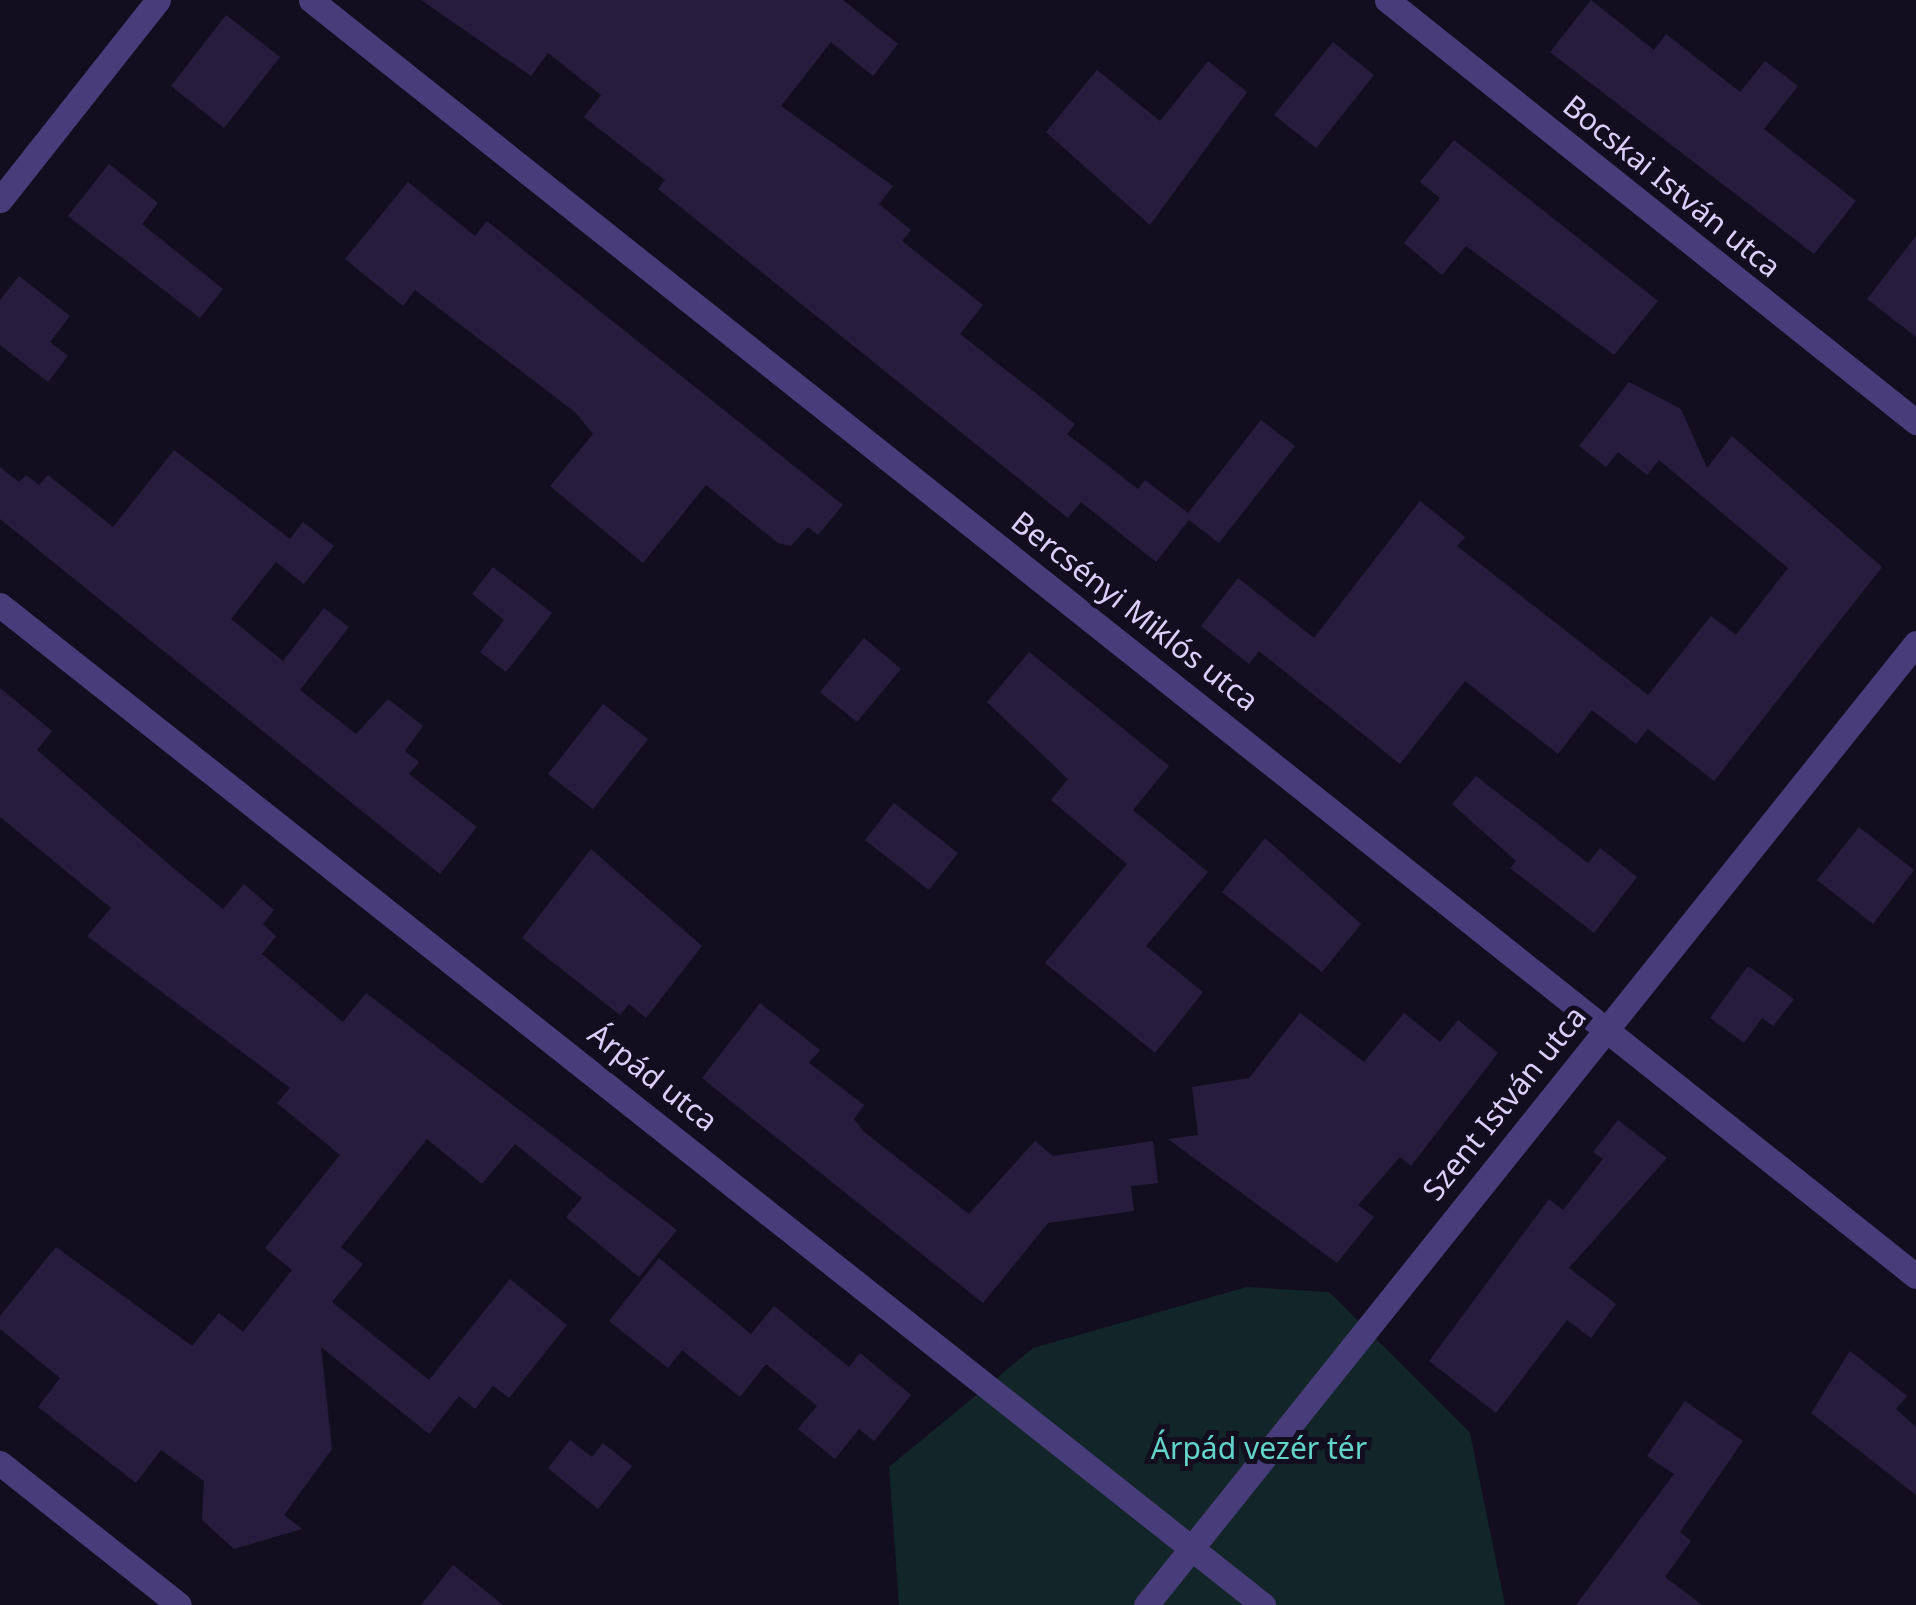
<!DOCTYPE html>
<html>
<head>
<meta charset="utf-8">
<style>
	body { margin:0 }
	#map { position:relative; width:1916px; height:1605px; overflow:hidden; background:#130e1f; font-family:"Noto Sans",sans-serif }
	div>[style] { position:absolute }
	.green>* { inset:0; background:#122528 }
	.building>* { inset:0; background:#281c3e }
	.street>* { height:25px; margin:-12.5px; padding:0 12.5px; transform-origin:12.5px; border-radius:12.5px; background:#483d7a }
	span { translate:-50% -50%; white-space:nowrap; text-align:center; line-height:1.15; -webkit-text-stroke:10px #130e1f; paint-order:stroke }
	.street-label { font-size:30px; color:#dbd0fb }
	.park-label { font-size:30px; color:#62d4c9 }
</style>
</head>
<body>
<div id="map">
	<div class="green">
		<div style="clip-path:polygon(1247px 1287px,1329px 1292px,1470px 1433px,1505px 1605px,899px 1605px,889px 1467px,1033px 1348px)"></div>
	</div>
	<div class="building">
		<div style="clip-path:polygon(421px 0,843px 0,898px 44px,873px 76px,831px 42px,781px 106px,893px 186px,879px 204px,911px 230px,902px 241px,983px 305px,960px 334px,1075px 424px,1067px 434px,1138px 489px,1145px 480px,1188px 513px,1261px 420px,1295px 446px,1219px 543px,1189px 520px,1156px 562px,1081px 502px,1068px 518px,658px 189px,665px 180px,584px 117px,601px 95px,548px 53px,531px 76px)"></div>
		<div style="clip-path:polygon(1591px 0,1654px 50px,1666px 34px,1740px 92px,1765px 61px,1798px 86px,1764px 129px,1856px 201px,1814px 254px,1550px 52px)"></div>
		<div style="clip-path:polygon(226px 15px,280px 57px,224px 128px,171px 86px)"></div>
		<div style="clip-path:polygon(1333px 42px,1374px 75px,1316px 148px,1274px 115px)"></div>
		<div style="clip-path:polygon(1208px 61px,1247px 92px,1150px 225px,1046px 132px,1097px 70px,1160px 121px)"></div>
		<div style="clip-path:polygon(1454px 140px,1658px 301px,1614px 355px,1466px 246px,1442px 275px,1404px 243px,1440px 198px,1420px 182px)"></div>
		<div style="clip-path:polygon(109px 164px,158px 203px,142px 224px,223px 289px,200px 318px,68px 216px)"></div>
		<div style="clip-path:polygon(408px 182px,475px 236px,487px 221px,843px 505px,818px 535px,808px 527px,791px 546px,778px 543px,706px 485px,643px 563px,550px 486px,593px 434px,576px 413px,415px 290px,403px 306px,345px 259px)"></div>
		<div style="clip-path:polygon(1916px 236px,1916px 337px,1867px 299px)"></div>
		<div style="clip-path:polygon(19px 276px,70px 316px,50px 342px,68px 356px,48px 382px,0 345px,0 300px)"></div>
		<div style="clip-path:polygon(1629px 382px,1681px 409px,1707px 468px,1732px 436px,1882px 567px,1714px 781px,1648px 729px,1636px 744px,1592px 710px,1558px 754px,1465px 681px,1400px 764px,1259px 651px,1249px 664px,1201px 626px,1238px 578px,1314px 638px,1420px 501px,1465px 537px,1457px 546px,1648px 695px,1711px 616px,1736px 635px,1788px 568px,1659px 460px,1647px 475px,1618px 452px,1606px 467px,1579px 446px)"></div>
		<div style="clip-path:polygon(174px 450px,290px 539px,303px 522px,334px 546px,304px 584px,276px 562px,231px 619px,283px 661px,324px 608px,349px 627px,300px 690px,356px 734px,388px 699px,423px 726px,405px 751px,419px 762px,409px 774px,477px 827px,440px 874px,0 519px,0 467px,19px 482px,26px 475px,39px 485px,48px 475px,113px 527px)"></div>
		<div style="clip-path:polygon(493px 567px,552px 613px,506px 672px,480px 652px,504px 620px,472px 594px)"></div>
		<div style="clip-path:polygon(864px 638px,901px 669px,857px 722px,820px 692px)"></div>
		<div style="clip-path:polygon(1029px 652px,1169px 766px,1133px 810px,1208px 872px,1146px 946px,1203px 992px,1155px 1053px,1045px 963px,1127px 864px,1051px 800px,1068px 779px,987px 702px)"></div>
		<div style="clip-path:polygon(0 688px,52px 731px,37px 750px,179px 873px,223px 909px,244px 884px,274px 910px,263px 924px,276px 936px,262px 954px,343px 1022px,366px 993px,677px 1230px,639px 1277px,566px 1217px,582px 1198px,515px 1144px,482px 1184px,427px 1139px,341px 1247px,363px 1264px,332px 1302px,429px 1380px,510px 1279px,567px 1325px,509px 1398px,493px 1386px,475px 1409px,459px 1396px,429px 1434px,321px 1347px,332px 1449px,284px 1515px,302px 1529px,234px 1549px,202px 1520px,204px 1481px,161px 1450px,136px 1483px,38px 1407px,60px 1378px,0 1329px,0 1316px,56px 1247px,192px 1346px,219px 1313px,243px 1332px,292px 1270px,265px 1248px,340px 1155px,277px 1103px,290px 1088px,87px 936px,111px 908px,0 817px)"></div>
		<div style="clip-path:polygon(603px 704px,648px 739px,593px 809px,548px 774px)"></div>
		<div style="clip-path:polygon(1476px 776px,1588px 863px,1600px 848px,1637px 877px,1594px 933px,1510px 868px,1516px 861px,1452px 804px)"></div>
		<div style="clip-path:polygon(894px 803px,958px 853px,929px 890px,865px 840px)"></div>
		<div style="clip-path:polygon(1859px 827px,1914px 870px,1873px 924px,1817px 880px)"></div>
		<div style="clip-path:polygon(1265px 838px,1361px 924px,1322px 972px,1222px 892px)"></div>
		<div style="clip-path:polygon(591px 849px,702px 946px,646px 1018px,629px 1004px,620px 1015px,522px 938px)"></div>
		<div style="clip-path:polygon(1748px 966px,1794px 999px,1773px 1026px,1762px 1018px,1744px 1043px,1710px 1018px)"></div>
		<div style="clip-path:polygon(760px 1003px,820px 1050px,809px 1063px,864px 1105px,854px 1119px,864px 1132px,969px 1214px,1035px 1141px,1053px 1156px,1153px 1141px,1158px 1183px,1131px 1186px,1134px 1211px,1048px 1223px,983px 1303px,702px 1078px)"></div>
		<div style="clip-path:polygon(1300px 1013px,1364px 1062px,1404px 1013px,1440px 1042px,1458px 1020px,1498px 1053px,1411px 1166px,1400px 1157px,1358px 1205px,1374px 1217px,1337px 1263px,1168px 1139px,1198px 1135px,1192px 1087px,1249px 1078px)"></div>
		<div style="clip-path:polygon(1618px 1120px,1667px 1158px,1569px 1268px,1616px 1304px,1591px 1338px,1567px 1320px,1496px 1413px,1429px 1361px,1549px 1199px,1563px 1210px,1603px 1159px,1593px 1152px)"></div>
		<div style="clip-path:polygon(659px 1258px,751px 1334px,774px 1306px,849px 1367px,860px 1353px,911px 1395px,874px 1441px,859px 1429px,835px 1459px,798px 1429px,817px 1406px,766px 1364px,740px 1397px,682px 1350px,668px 1368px,609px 1321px)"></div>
		<div style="clip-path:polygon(1850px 1351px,1907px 1396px,1896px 1409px,1916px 1427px,1916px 1495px,1811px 1413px)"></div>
		<div style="clip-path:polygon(1685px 1401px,1743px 1441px,1680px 1532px,1691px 1541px,1665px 1577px,1702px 1605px,1576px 1605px,1674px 1474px,1647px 1456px)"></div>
		<div style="clip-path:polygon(570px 1440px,592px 1457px,603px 1443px,632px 1466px,598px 1509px,548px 1468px)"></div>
		<div style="clip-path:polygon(453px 1565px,503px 1605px,421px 1605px)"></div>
	</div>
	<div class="street">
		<div style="left:311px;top:0;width:2050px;rotate:38.49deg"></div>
		<div style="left:1387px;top:0;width:677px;rotate:38.58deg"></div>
		<div style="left:0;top:200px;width:255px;rotate:-51.7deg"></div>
		<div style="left:0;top:605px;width:1611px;rotate:38.37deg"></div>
		<div style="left:0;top:1463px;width:228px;rotate:38.4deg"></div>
		<div style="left:1146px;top:1605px;width:1232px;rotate:-51.33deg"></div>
	</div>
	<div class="street-label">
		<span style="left:1672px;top:186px;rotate:39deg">Bocskai István utca</span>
		<span style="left:1135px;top:611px;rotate:38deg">Bercsényi Miklós utca</span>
		<span style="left:653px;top:1077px;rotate:38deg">Árpád utca</span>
		<span style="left:1504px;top:1103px;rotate:-51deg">Szent István utca</span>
	</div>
	<div class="park-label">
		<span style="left:1259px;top:1448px">Árpád vezér tér</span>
	</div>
</div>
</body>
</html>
